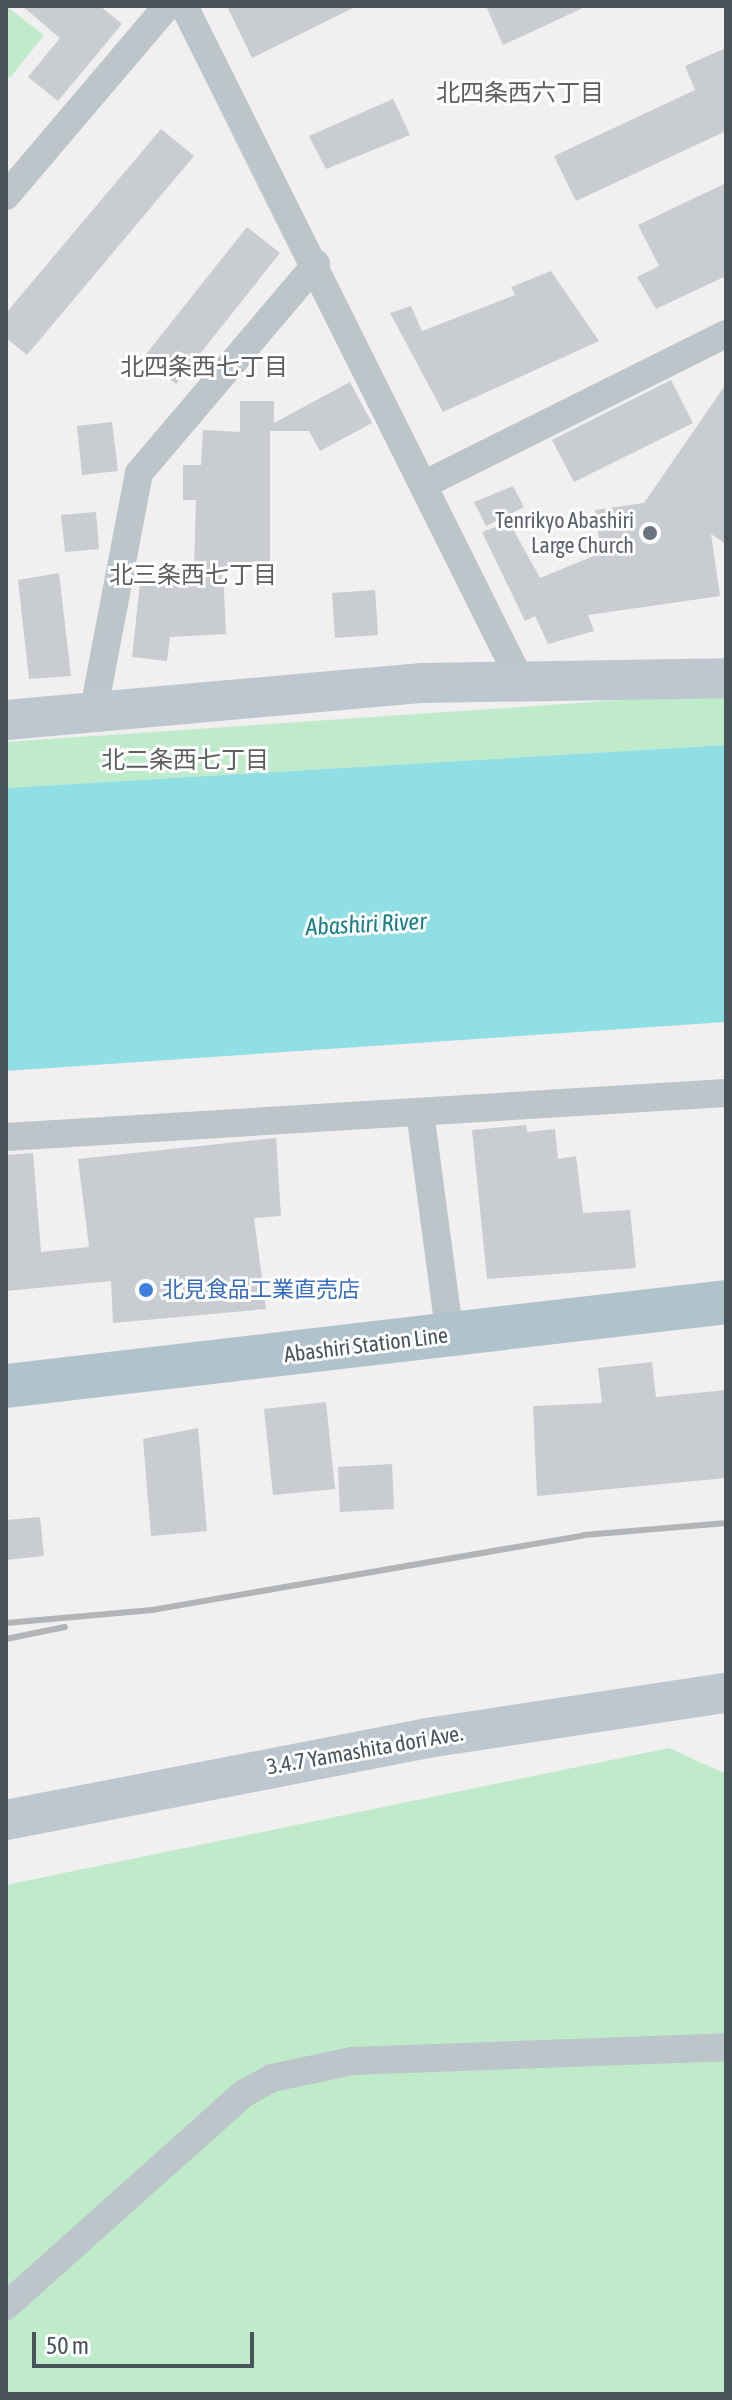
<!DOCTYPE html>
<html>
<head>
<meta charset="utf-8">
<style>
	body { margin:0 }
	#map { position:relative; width:732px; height:2400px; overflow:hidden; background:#f1efef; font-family:"Asap Condensed","Noto Sans JP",sans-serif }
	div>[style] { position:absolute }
	.green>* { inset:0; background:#c0ebcb }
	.water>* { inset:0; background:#90dfe5 }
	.building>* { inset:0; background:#c9ccd1 }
	.street>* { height:28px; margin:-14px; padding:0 14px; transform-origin:14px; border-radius:14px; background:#bbc5ca }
	.secondary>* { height:40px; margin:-20px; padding:0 20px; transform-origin:20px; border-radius:20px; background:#bcc7cf }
	.primary>* { height:44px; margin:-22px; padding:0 22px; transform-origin:22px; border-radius:22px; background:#b0c2cb }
	.rail>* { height:6px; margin:-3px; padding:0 3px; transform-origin:3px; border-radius:3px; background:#b1b5b8 }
	.dots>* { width:22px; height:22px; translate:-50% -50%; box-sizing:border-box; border:4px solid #fff; border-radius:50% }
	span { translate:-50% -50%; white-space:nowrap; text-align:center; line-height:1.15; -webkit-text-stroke:6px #fff; paint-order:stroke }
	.worship-label { font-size:22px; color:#5b616d }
	.right { translate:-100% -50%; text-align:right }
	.shop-label { font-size:22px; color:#366cbe }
	.left { translate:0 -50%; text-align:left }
	.street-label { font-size:22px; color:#48545a }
	.neighbourhood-label { font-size:24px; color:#5c6063 }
	.water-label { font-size:24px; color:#168189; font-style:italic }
	.frame { position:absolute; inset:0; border:8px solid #48545a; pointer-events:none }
	.scale { position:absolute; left:32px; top:2332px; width:222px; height:36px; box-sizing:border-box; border:4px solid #48545a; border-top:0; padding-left:10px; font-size:24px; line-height:28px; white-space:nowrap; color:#48545a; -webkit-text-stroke:6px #fff; paint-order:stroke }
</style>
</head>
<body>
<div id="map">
	<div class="green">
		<div style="clip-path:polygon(6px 6px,44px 35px,10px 78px,6px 75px)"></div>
		<div style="clip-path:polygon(726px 693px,726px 745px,6px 788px,6px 742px)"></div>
		<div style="clip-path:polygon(669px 1748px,726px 1774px,726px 2394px,6px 2394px,6px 1885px)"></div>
	</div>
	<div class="water">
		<div style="clip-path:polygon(726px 745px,726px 1022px,6px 1071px,6px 788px)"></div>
	</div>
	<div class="building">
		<div style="clip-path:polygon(22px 6px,100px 6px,122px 24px,58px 101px,28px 77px,60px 38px)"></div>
		<div style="clip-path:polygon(227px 6px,357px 6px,252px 58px)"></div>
		<div style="clip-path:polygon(486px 6px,587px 6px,503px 45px)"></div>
		<div style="clip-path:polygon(726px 48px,726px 131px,576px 201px,554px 156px,695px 90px,685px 66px)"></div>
		<div style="clip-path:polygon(393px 99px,410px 135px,326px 169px,309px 136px)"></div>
		<div style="clip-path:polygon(161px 129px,194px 156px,27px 355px,6px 338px,6px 313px)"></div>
		<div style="clip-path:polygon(726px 183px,726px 276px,656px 309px,637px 277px,659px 266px,638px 225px)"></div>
		<div style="clip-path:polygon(247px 227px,280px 253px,176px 384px,143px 358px)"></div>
		<div style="clip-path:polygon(551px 271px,599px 341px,443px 412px,390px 313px,411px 306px,422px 331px,515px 295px,511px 287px)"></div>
		<div style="clip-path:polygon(671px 380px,693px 423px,574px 482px,552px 440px)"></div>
		<div style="clip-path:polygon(350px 382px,372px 423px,320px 451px,309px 431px,270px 431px,270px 570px,223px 570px,226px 634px,170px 637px,167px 661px,132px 657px,142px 565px,194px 571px,196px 500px,183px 500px,183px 465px,201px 465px,203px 430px,240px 432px,240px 401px,274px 401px,274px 423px)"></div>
		<div style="clip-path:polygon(726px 384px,726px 544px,711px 534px,720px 596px,588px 615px,594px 631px,548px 644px,535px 616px,525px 621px,482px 532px,509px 522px,540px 578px,601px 553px,595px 510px,644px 503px)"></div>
		<div style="clip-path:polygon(112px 422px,118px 471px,82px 475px,77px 426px)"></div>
		<div style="clip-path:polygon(513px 486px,524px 507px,486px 526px,474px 502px)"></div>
		<div style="clip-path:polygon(96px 512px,99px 549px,65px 552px,61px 515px)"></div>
		<div style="clip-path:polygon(59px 573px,71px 676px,29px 679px,18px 580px)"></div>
		<div style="clip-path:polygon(375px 590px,378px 635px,335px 638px,332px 593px)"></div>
		<div style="clip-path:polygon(526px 1125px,527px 1132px,555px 1129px,558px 1159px,576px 1156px,583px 1213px,630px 1210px,636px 1268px,487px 1279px,472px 1130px)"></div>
		<div style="clip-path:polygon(276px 1138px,281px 1216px,254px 1218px,266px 1309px,113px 1323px,111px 1281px,6px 1291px,6px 1155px,33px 1153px,41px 1252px,89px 1247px,78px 1159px)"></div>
		<div style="clip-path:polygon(652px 1362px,656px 1397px,726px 1390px,726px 1478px,537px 1496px,533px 1406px,602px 1403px,598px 1368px)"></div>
		<div style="clip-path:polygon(326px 1402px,335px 1489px,273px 1495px,264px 1409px)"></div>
		<div style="clip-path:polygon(198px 1428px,207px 1531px,151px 1536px,143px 1439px)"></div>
		<div style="clip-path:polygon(392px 1464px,394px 1509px,340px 1512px,338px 1467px)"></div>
		<div style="clip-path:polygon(40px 1517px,44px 1556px,6px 1560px,6px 1520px)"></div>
	</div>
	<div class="street">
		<div style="left:184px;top:6px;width:751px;rotate:63.5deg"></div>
		<div style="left:6px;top:196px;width:249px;rotate:-49.7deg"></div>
		<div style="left:425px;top:484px;width:336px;rotate:-26.5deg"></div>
		<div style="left:93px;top:714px;width:245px;rotate:-79.2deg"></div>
		<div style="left:139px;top:473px;width:274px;rotate:-49.7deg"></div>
		<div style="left:420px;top:1112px;width:226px;rotate:82.4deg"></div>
		<div style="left:6px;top:1137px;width:721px;rotate:-3.5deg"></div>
		<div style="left:6px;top:2306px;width:318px;rotate:-41.8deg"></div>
		<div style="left:243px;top:2094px;width:33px;rotate:-29deg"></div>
		<div style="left:272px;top:2078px;width:82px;rotate:-12deg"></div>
		<div style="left:352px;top:2061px;width:374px;rotate:-2.1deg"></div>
	</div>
	<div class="secondary">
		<div style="left:6px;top:720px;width:418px;rotate:-5.1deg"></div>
		<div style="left:422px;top:683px;width:304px;rotate:-0.9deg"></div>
		<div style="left:6px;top:1820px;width:429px;rotate:-11deg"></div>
		<div style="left:427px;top:1738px;width:302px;rotate:-8.6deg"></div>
	</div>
	<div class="primary">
		<div style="left:6px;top:1386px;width:725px;rotate:-6.65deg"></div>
	</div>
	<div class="rail">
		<div style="left:6px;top:1623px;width:147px;rotate:-5.1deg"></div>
		<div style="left:152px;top:1610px;width:438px;rotate:-9.8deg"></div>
		<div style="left:584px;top:1535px;width:143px;rotate:-4.8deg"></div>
		<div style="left:6px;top:1639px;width:60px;rotate:-11.5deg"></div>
	</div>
	<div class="dots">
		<div style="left:650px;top:533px;background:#6b7280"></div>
		<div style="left:146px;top:1290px;background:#3f7fe0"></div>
	</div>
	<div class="worship-label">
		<span class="right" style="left:634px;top:533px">Tenrikyo Abashiri<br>Large Church</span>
	</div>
	<div class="shop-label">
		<span class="left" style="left:162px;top:1290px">北見食品工業直売店</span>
	</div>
	<div class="street-label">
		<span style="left:366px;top:1345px;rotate:-7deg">Abashiri Station Line</span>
		<span style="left:365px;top:1750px;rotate:-10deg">3.4.7 Yamashita dori Ave.</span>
	</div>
	<div class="neighbourhood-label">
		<span style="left:520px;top:93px">北四条西六丁目</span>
		<span style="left:204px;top:367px">北四条西七丁目</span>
		<span style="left:193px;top:575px">北三条西七丁目</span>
		<span style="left:185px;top:760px">北二条西七丁目</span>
	</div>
	<div class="water-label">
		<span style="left:366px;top:924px;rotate:-3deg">Abashiri River</span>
	</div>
	<div class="frame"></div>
	<div class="scale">50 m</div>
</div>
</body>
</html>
